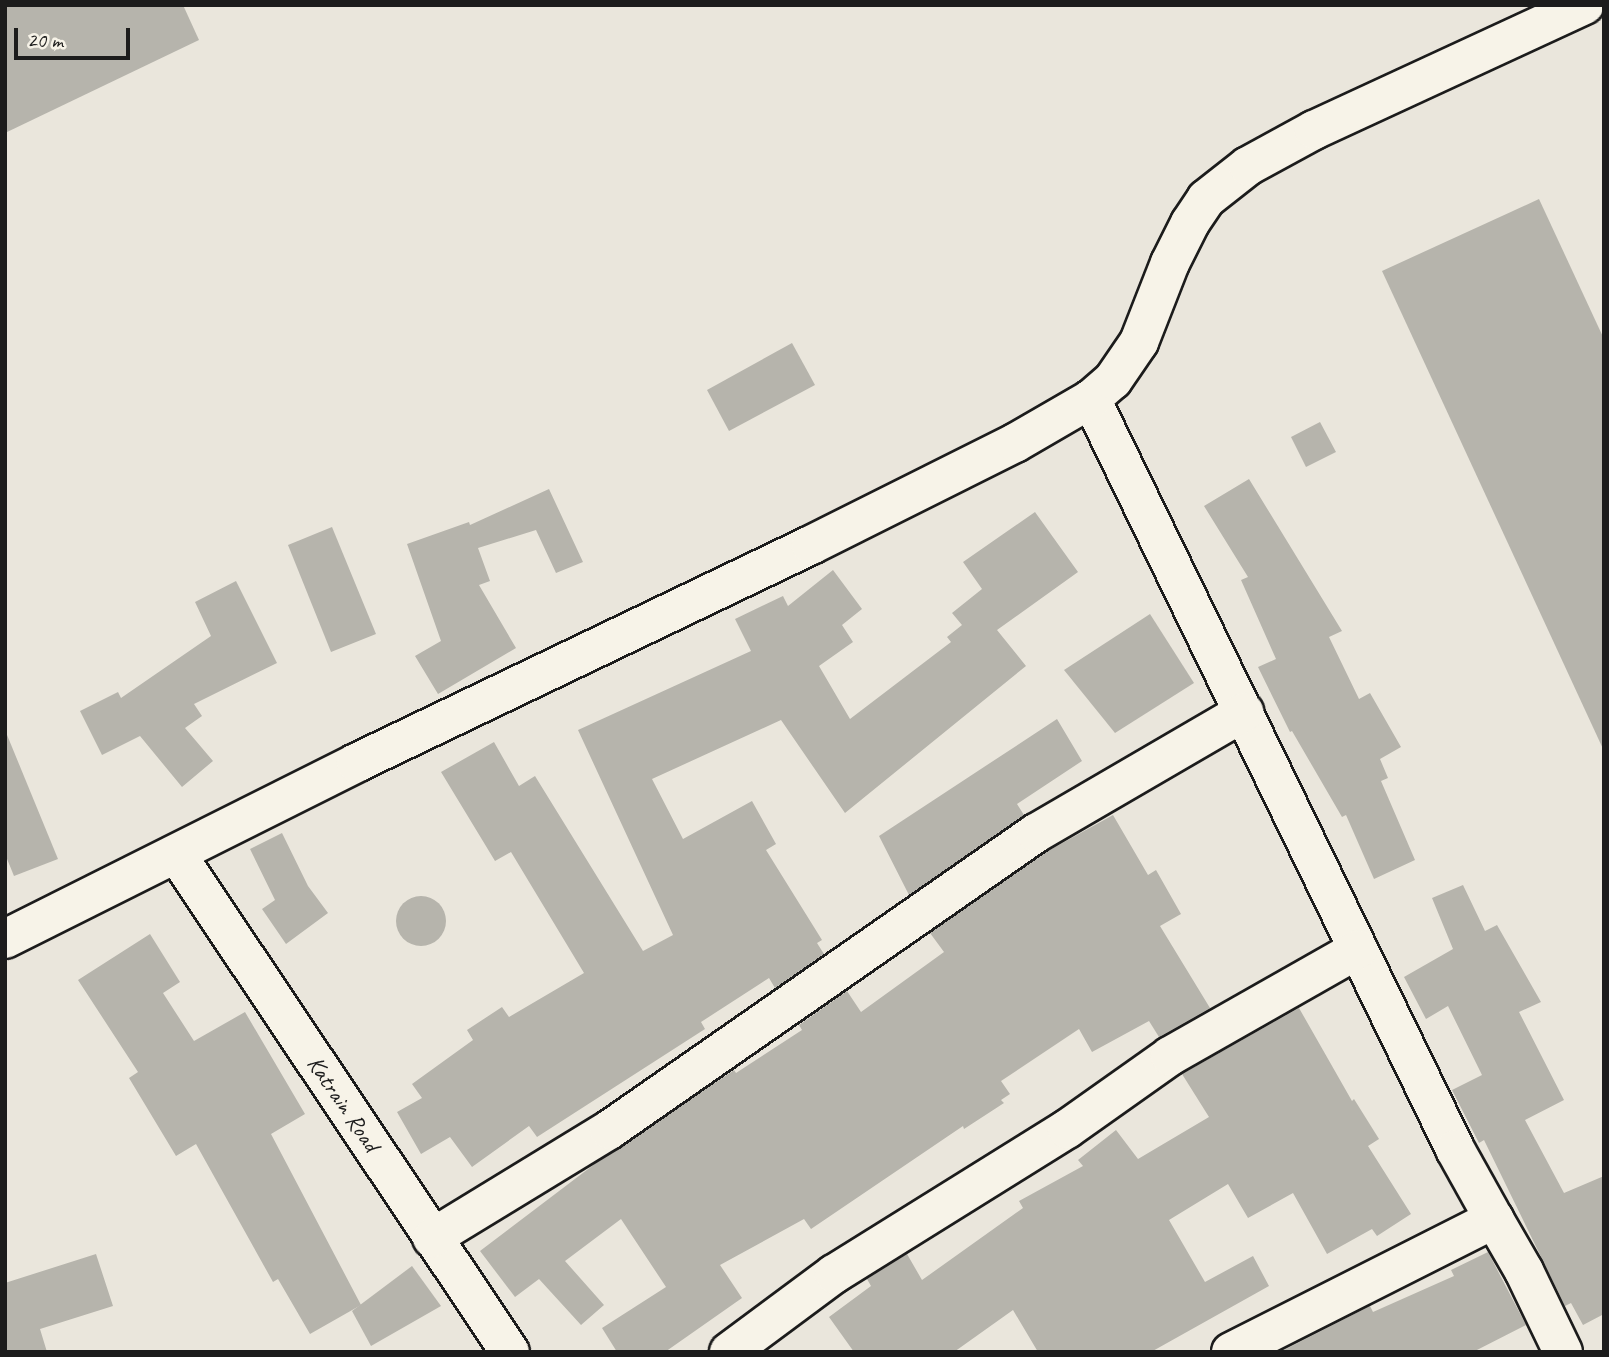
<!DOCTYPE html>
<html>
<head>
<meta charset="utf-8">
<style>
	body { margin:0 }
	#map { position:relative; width:1609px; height:1357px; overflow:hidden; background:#eae6dc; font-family:Caveat,sans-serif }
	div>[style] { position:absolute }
	.building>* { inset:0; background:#b6b4ac }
	.round { border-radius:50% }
	.roads { filter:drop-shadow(2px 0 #1c1c1c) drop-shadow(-2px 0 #1c1c1c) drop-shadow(0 2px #1c1c1c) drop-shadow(0 -2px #1c1c1c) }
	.street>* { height:38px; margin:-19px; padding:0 19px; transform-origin:19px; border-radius:19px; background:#f7f3e8 }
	span { translate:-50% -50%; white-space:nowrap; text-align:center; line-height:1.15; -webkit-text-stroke:5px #f7f3e8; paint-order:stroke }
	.street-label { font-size:24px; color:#1c1c1c }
	.frame { position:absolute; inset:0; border:7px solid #1c1c1c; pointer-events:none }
	.scale { position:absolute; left:14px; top:28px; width:116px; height:32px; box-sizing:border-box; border:4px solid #1c1c1c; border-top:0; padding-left:9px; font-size:21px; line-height:24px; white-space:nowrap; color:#1c1c1c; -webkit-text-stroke:5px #f7f3e8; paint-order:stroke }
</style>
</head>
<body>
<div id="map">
	<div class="building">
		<div style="clip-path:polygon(5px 5px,183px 5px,199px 40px,5px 133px)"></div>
		<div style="clip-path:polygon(1539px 199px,1604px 339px,1604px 751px,1382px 271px)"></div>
		<div style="clip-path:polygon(792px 343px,815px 385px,729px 431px,707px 390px)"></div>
		<div style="clip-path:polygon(1320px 422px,1336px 452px,1306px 467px,1291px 437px)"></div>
		<div style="clip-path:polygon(1249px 479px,1342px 631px,1329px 637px,1359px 699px,1370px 693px,1401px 747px,1380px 759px,1388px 778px,1381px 781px,1415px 860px,1374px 879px,1346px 815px,1342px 817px,1292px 731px,1290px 732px,1258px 667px,1276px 659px,1241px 580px,1248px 577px,1204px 506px)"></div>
		<div style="clip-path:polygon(549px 489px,583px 562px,556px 573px,536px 530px,478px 548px,490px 581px,479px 585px,516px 648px,438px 694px,415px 656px,441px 641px,407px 544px,469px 522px,470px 525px)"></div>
		<div style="clip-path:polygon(1035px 512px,1078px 572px,997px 630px,1026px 666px,845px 813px,781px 720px,652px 779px,683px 839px,752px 801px,776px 844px,766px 850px,822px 940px,817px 943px,824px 954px,775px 988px,769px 978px,701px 1022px,705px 1029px,537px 1137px,529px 1126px,472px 1167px,450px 1137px,421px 1154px,397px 1112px,422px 1098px,412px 1084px,473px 1040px,467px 1030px,502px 1007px,509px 1017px,584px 973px,511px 852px,495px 861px,441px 772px,494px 742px,519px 786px,535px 776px,643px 951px,673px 935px,578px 730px,751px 651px,735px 619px,783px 596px,788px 606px,833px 570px,862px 609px,842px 625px,853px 642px,819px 666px,850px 719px,951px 642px,947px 637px,962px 625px,952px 613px,982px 589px,963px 562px)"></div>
		<div style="clip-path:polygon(332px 527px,376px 634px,331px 652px,288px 545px)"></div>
		<div style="clip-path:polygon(236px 581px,277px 663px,194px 704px,202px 716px,185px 728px,213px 761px,182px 787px,140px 736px,102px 755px,80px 711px,118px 692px,121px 698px,211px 636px,195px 602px)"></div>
		<div style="clip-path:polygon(1150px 614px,1194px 683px,1115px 733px,1064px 670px)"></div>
		<div style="clip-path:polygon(1057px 719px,1082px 761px,1017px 804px,1024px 815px,909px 895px,879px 836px)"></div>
		<div style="clip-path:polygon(5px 730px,58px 859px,14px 876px,5px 854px)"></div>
		<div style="clip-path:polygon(1113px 815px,1148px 875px,1156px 870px,1181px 914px,1160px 926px,1210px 1008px,1159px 1037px,1149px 1021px,1092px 1052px,1079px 1029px,1001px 1081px,1010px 1094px,1001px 1100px,1004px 1103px,964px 1129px,963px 1126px,811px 1229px,804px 1219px,720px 1265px,742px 1298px,665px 1352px,617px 1352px,602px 1328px,666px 1287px,621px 1219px,565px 1261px,604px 1305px,581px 1325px,539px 1279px,515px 1297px,480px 1251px,596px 1163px,734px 1070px,736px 1073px,802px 1030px,799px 1025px,847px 991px,861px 1012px,944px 952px,930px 933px,1048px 851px)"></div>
		<div style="clip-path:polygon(282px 833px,308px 886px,328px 913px,286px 944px,262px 909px,275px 900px,250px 849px)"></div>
		<div style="clip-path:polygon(1463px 885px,1485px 931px,1497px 925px,1541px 1002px,1519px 1012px,1564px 1100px,1525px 1120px,1564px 1193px,1604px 1176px,1604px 1314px,1583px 1325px,1571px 1303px,1565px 1306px,1484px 1140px,1479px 1143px,1452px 1090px,1482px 1075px,1448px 1006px,1426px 1019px,1404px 977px,1453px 949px,1432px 898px)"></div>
		<div class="round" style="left:396px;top:896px;width:50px;height:50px"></div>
		<div style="clip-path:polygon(150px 934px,180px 982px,163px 993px,194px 1041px,245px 1012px,305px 1114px,271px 1134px,361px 1305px,310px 1334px,278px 1279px,273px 1282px,196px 1144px,176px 1156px,129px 1078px,138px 1072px,78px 980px)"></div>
		<div style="clip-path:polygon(1299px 1008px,1352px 1101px,1354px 1099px,1379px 1139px,1368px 1146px,1411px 1214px,1377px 1236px,1372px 1229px,1327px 1254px,1293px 1193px,1248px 1218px,1228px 1184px,1169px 1220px,1205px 1282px,1253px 1256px,1269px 1286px,1151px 1352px,1038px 1352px,1013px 1310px,954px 1352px,854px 1352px,829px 1317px,871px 1286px,867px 1279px,907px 1254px,922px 1280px,1023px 1208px,1019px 1201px,1083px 1166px,1078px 1160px,1116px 1130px,1138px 1159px,1209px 1117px,1182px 1074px)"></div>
		<div style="clip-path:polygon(1488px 1252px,1526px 1325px,1473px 1352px,1280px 1352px,1370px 1306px,1373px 1312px,1454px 1276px,1451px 1270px)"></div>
		<div style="clip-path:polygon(96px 1254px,113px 1306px,40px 1329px,47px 1352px,5px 1352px,5px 1283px)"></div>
		<div style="clip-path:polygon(412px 1266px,441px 1306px,371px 1346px,352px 1311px)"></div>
	</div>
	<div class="roads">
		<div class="street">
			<div style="left:1091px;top:399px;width:834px;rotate:64.11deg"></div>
			<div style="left:1455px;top:1149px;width:80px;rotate:60.9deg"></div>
			<div style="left:177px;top:855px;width:598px;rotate:56.18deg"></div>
			<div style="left:5px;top:939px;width:393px;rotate:-26.6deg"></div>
			<div style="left:356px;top:763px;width:505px;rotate:-25.6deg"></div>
			<div style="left:811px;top:545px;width:228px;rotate:-26.6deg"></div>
			<div style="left:1015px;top:443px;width:88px;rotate:-30.1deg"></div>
			<div style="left:1091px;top:399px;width:29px;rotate:-41deg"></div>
			<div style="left:1113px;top:380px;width:46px;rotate:-55.6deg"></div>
			<div style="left:1139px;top:342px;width:85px;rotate:-68.6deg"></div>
			<div style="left:1170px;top:263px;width:45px;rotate:-63.4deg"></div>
			<div style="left:1190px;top:223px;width:29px;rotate:-56deg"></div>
			<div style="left:1206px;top:199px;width:53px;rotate:-38.2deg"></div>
			<div style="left:1248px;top:166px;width:75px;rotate:-28.6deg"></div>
			<div style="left:1314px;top:130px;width:298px;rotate:-24.8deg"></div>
			<div style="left:432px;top:1238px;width:207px;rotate:-31.4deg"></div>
			<div style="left:609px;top:1130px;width:520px;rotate:-34.82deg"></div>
			<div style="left:1036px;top:833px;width:241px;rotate:-30.2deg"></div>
			<div style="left:729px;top:1352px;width:131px;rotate:-36.6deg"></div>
			<div style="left:834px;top:1274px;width:274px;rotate:-31.9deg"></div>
			<div style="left:1067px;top:1129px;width:126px;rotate:-35.3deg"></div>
			<div style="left:1170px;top:1056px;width:216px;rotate:-29.6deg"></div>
			<div style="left:1231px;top:1352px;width:295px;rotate:-26.8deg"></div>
			<div style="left:1494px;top:1219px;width:60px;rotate:60deg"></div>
			<div style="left:1524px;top:1271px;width:90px;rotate:64.3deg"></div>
		</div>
	</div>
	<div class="street-label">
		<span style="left:343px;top:1104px;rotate:56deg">Katrain Road</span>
	</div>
	<div class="frame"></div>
	<div class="scale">20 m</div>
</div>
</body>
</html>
